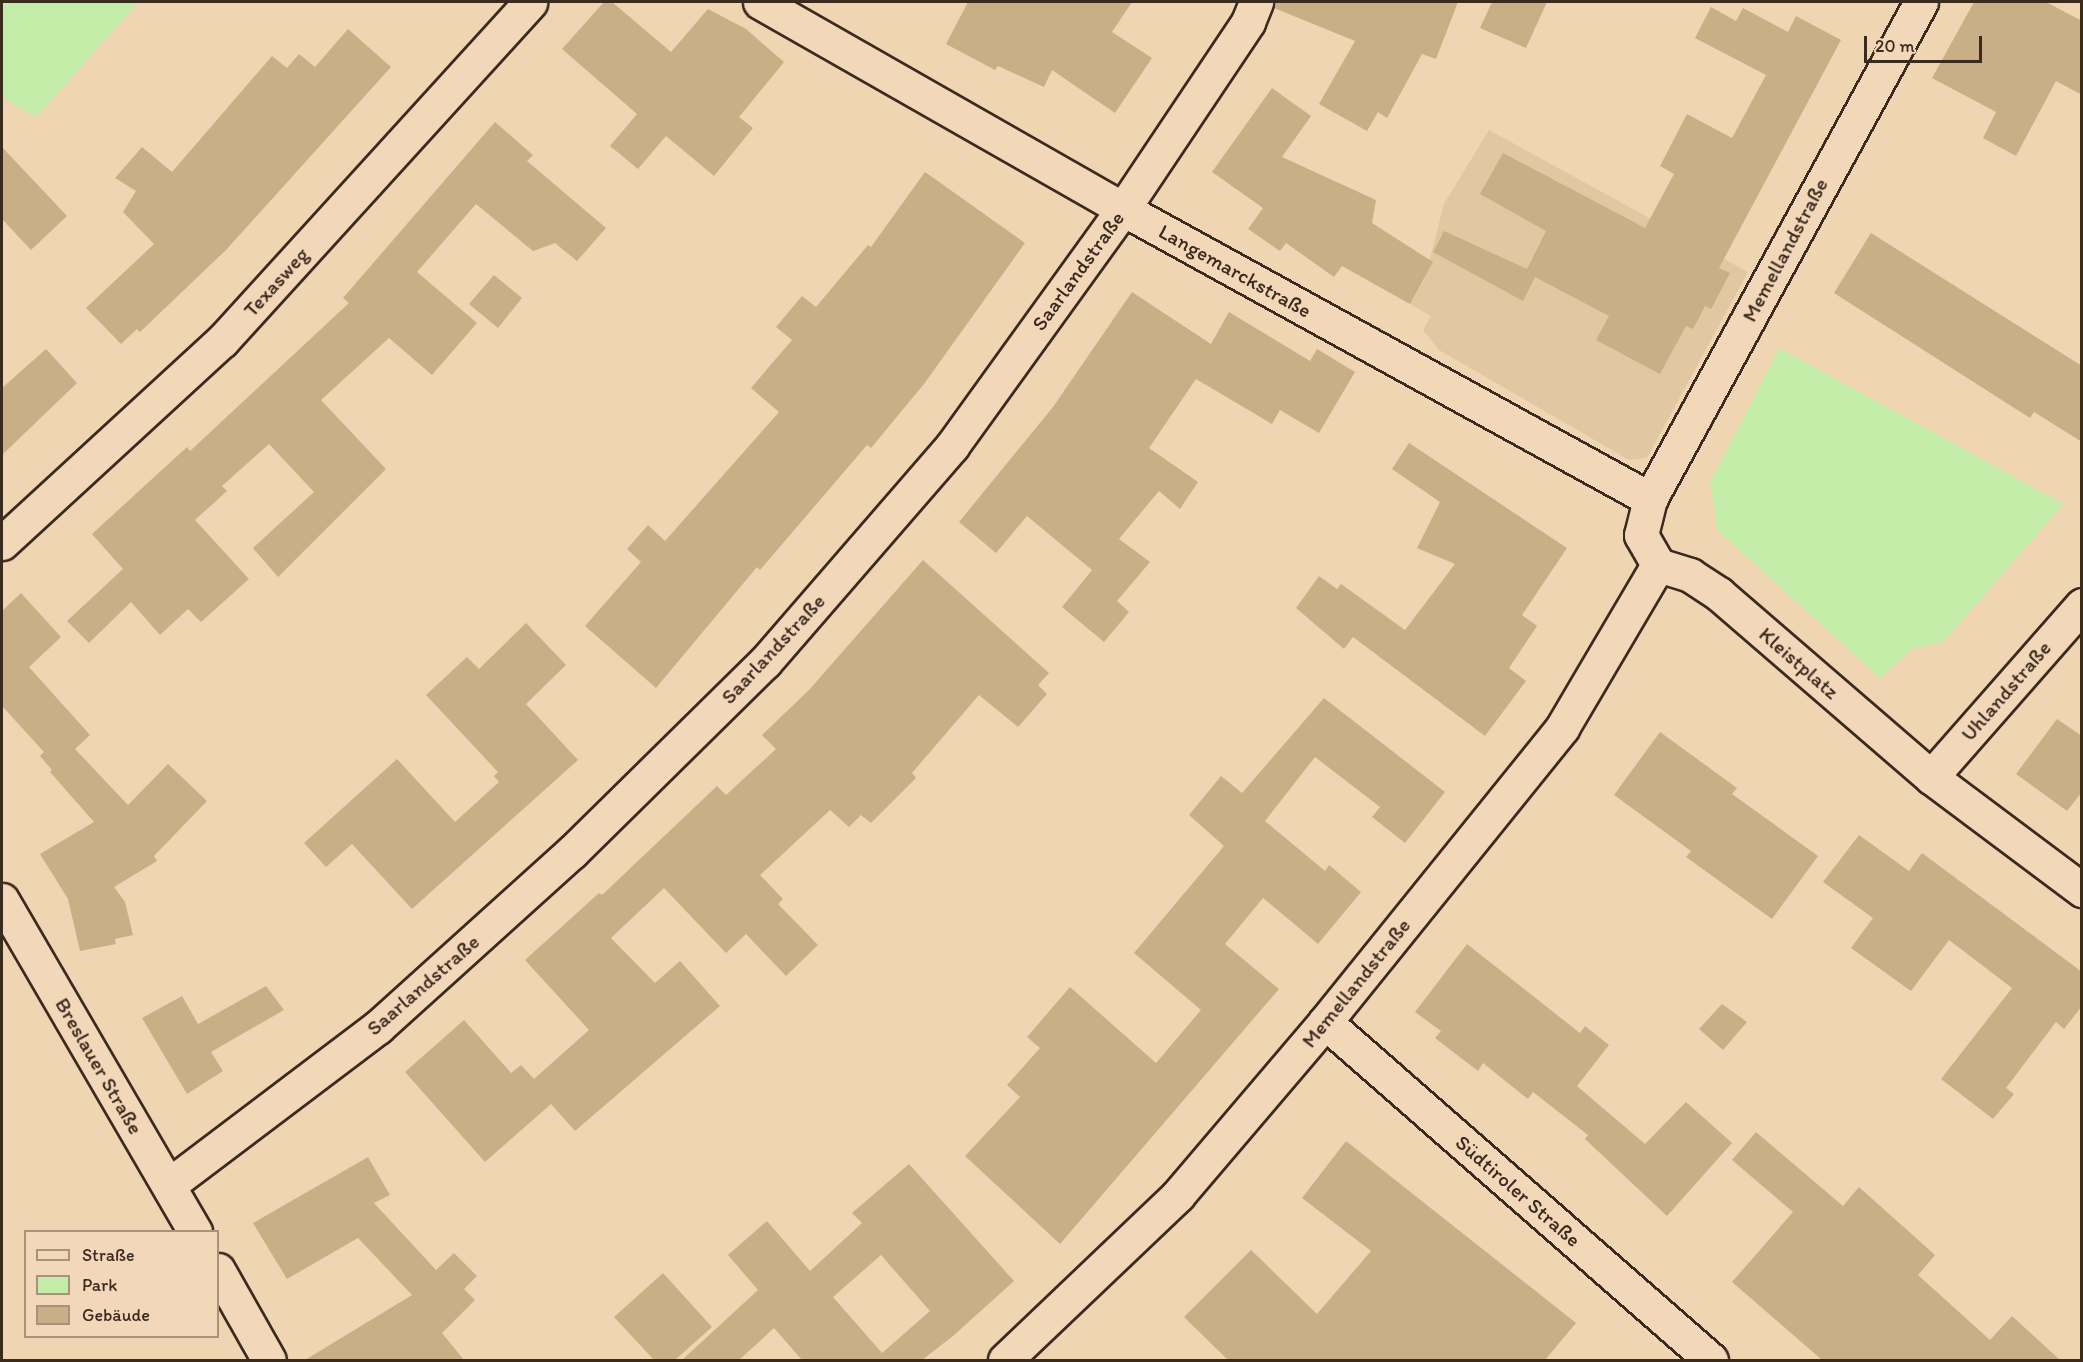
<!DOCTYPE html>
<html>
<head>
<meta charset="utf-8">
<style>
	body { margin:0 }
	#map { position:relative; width:2083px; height:1362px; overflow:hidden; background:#f0d5b2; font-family:Itim,sans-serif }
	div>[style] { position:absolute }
	.built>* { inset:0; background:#e1c7a2 }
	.green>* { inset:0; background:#c2eca8 }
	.building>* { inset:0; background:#c9af86 }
	.roads { filter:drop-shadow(2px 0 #3b2a1e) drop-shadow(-2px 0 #3b2a1e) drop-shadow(0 2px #3b2a1e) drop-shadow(0 -2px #3b2a1e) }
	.minor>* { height:33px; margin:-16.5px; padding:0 16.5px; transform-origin:16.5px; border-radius:16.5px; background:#f2d7b9 }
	span { translate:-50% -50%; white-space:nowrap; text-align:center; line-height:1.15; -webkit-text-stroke:6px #f2d7b9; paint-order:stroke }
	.street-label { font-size:21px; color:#3b2a1e }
	.frame { position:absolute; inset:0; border:3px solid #3b2a1e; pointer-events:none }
	.legend { position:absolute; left:24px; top:1230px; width:195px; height:108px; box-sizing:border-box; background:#f2d7b9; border:2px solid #a9927b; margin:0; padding:8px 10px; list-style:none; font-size:18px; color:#3b2a1e }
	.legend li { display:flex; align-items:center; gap:12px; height:30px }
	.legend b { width:30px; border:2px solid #a9927b }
	.scale { position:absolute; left:1864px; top:36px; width:118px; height:27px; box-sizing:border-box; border:3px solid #3b2a1e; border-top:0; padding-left:8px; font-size:18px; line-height:21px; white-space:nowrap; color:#3b2a1e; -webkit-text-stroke:4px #f2d7b9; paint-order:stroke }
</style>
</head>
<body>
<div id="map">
	<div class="built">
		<div style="clip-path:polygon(1489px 130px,1748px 272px,1647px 458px,1629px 460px,1439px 350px,1423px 330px,1431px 316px,1410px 304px,1425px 278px,1444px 204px)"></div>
	</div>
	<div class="green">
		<div style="clip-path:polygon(2px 2px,138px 2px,36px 117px,2px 97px)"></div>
		<div style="clip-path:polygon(1779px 348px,2063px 504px,1943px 642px,1913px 648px,1880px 678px,1717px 530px,1710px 482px)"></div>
	</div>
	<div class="building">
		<div style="clip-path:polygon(604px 2px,612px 2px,671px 52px,708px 9px,746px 29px,784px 62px,739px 117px,753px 128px,714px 176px,666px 136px,638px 169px,610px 146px,637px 114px,562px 49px)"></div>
		<div style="clip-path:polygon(968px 2px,1132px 2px,1112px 32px,1152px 58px,1115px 113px,1052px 70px,1044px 87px,998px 66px,995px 70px,946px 44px)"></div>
		<div style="clip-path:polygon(1274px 2px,1458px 2px,1436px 59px,1422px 54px,1387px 118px,1378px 112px,1367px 131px,1319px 104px,1355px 41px,1274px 8px)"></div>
		<div style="clip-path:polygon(1492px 2px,1547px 2px,1526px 48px,1480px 28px)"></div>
		<div style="clip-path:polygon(1974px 2px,2046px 2px,2082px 21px,2082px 95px,2056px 81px,2016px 156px,1983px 138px,1996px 112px,1932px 78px)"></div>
		<div style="clip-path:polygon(1711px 7px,1736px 21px,1743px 8px,1788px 32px,1796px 16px,1841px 40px,1719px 268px,1730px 273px,1711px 309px,1705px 306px,1693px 329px,1686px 326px,1660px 374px,1596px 340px,1609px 316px,1535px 277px,1523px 301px,1433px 252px,1444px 231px,1527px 269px,1546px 231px,1480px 194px,1503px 153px,1645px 228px,1674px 174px,1660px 166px,1687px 114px,1732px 138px,1766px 75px,1695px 38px)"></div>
		<div style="clip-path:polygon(348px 29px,391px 67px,226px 250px,140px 332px,137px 329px,121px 344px,86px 308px,154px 244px,123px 212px,136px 191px,115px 178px,142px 147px,172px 172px,272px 56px,287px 68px,299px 54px,315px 67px)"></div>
		<div style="clip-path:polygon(1272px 88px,1311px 116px,1282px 157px,1376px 200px,1372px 223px,1433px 262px,1410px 304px,1342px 266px,1334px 277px,1286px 243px,1280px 251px,1248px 229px,1263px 208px,1212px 172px)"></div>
		<div style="clip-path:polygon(495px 122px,533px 155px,527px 161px,606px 228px,577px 261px,555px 243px,533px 251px,476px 204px,417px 272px,477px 323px,432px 375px,389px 338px,321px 400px,386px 469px,278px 577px,253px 548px,314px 492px,269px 444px,222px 486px,227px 491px,195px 520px,249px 579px,201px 622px,188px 609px,160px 635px,131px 602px,89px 643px,67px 621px,123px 569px,92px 534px,187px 447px,190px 451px,349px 303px,343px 298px)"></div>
		<div style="clip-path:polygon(2px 147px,67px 216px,31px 250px,2px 219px)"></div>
		<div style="clip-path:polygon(925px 172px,1025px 243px,924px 384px,871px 448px,867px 445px,760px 570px,757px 567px,656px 688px,585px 626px,641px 562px,627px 549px,648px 525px,665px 541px,779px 412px,751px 388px,792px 340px,776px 327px,802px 296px,816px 307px,868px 245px,871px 247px)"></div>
		<div style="clip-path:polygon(1871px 233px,2082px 366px,2082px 442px,2034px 412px,2030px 418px,1834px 293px)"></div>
		<div style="clip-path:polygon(494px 275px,522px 298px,498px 328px,469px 304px)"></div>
		<div style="clip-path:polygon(1132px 292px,1211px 344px,1229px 312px,1310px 361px,1317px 349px,1355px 372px,1319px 433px,1280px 410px,1272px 424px,1196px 379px,1149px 448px,1198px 482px,1180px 509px,1159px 491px,1119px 539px,1150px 562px,1117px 601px,1129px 612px,1104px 642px,1062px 607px,1092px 570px,1027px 516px,996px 553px,959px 522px,1053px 407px)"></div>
		<div style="clip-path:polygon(46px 349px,77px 383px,2px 455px,2px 388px)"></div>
		<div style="clip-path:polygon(1409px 443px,1567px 548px,1522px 615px,1537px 626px,1509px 668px,1526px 681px,1485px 736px,1353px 637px,1344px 649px,1296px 608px,1319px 576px,1337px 589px,1341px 584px,1405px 630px,1455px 564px,1417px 548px,1440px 502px,1392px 469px)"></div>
		<div style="clip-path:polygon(923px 560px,1049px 673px,1038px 685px,1047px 694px,1018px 727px,979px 695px,912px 773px,916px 778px,871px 823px,861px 815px,849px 827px,830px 810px,760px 875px,783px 899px,778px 904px,818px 945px,786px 976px,746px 934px,726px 953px,664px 888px,611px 938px,655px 983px,680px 961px,720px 1006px,575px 1131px,551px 1104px,485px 1162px,405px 1072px,464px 1020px,511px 1073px,521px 1065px,534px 1079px,589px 1030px,525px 960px,599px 893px,602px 895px,717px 786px,726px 795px,776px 749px,762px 735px,809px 690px)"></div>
		<div style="clip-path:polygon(21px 593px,61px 637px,29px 667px,90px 735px,75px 749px,128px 805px,168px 764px,207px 801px,154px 856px,157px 861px,114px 887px,125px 902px,133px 935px,115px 939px,116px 944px,80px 951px,68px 899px,40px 854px,94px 822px,50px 772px,52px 770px,40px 756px,44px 752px,2px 706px,2px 611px)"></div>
		<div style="clip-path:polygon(526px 623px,566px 665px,526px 704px,578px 760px,412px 909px,352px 844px,326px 867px,304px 843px,397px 759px,455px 822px,499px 782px,494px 776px,498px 772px,426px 695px,467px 657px,479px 669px)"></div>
		<div style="clip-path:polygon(1324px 698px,1445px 792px,1405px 843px,1372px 817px,1380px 807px,1315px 757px,1265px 821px,1325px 871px,1329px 865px,1361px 892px,1318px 944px,1263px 898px,1225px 944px,1279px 989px,1060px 1244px,965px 1156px,1020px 1097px,1007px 1085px,1040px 1048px,1027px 1037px,1070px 987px,1156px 1063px,1201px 1010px,1134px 953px,1224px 846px,1189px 815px,1221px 776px,1242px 793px)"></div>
		<div style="clip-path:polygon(2057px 719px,2082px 736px,2082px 792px,2067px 811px,2016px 774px)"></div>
		<div style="clip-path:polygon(1660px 732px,1737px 788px,1732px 794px,1818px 856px,1772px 919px,1686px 857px,1691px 851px,1614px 795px)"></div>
		<div style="clip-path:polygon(1859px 835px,1909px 871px,1922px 853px,2082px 972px,2082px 1006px,2064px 1029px,2056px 1022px,2006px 1088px,2014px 1094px,1993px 1119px,1941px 1079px,2012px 988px,1949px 940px,1911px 991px,1851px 948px,1873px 918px,1823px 882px)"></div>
		<div style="clip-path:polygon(1467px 944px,1580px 1033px,1585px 1026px,1609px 1045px,1577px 1086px,1645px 1144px,1686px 1102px,1732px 1143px,1667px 1216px,1585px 1139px,1588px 1135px,1533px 1092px,1528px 1099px,1483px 1063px,1478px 1071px,1435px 1038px,1441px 1031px,1415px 1012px)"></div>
		<div style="clip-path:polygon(266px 986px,284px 1010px,211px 1052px,223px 1071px,187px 1094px,142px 1018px,182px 996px,198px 1024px)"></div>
		<div style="clip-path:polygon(1722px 1004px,1747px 1022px,1723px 1050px,1699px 1029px)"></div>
		<div style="clip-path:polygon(1756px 1132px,1843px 1206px,1859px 1187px,1935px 1255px,1918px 1275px,1990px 1340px,2012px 1316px,2060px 1360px,1822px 1360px,1732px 1282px,1793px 1212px,1732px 1160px)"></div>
		<div style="clip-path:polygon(1346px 1141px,1576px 1323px,1545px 1360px,1228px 1360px,1184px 1317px,1251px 1250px,1317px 1314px,1371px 1251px,1302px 1198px)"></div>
		<div style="clip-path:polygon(368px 1157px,390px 1195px,374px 1203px,436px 1270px,454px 1253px,477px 1276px,464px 1289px,475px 1300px,442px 1333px,464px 1360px,305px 1360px,412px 1295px,358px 1238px,287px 1279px,253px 1223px)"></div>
		<div style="clip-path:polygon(evenodd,909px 1164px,1014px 1281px,953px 1336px,922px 1360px,802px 1360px,774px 1328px,739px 1360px,682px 1360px,758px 1290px,728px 1255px,767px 1221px,810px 1271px,862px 1223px,852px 1213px,909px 1164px,881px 1255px,930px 1311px,882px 1353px,833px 1297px,881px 1255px)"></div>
		<div style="clip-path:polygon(663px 1273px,712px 1327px,675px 1360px,654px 1360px,614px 1317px)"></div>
	</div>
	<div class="roads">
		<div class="minor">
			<div style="left:760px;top:2px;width:418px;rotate:29.7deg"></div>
			<div style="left:1123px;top:209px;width:602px;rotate:28.82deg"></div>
			<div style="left:1650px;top:499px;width:37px;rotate:104deg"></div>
			<div style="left:1641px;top:535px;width:34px;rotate:60deg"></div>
			<div style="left:1650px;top:499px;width:566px;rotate:-61.4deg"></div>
			<div style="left:2px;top:543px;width:299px;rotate:-42.6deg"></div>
			<div style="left:222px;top:341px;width:458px;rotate:-47.7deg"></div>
			<div style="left:1658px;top:565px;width:34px;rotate:17deg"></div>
			<div style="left:1690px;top:575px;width:35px;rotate:33deg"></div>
			<div style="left:1719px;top:594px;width:280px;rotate:40.8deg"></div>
			<div style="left:1931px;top:777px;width:189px;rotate:36.8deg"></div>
			<div style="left:1931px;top:777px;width:229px;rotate:-48.7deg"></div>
			<div style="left:2px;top:900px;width:384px;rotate:59.8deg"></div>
			<div style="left:1325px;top:1022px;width:513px;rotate:41.21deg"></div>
			<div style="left:169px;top:1185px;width:262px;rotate:-37.1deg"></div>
			<div style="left:378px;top:1027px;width:261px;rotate:-42.1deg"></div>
			<div style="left:572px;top:852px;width:271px;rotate:-44.6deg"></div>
			<div style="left:765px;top:662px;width:286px;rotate:-49.1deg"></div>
			<div style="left:952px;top:446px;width:292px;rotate:-54.2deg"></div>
			<div style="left:1123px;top:209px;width:225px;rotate:-56.2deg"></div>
			<div style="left:1248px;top:22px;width:22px;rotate:-68deg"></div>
			<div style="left:218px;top:1270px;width:103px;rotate:60.5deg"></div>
			<div style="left:1005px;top:1360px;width:239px;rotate:-43.6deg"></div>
			<div style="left:1178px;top:1195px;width:227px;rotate:-49.6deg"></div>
			<div style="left:1325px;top:1022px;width:378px;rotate:-51.1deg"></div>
			<div style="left:1562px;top:728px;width:189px;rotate:-59.5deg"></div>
		</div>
	</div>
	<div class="street-label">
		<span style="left:1785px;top:250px;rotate:-62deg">Memellandstraße</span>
		<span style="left:1078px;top:271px;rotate:-54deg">Saarlandstraße</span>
		<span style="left:1235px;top:271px;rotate:29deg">Langemarckstraße</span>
		<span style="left:276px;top:282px;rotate:-48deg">Texasweg</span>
		<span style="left:773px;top:649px;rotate:-47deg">Saarlandstraße</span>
		<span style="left:1799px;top:663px;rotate:41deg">Kleistplatz</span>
		<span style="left:2006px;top:691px;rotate:-49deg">Uhlandstraße</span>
		<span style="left:1356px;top:983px;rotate:-51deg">Memellandstraße</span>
		<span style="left:423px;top:985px;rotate:-41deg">Saarlandstraße</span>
		<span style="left:99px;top:1066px;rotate:60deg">Breslauer Straße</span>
		<span style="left:1518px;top:1191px;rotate:41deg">Südtiroler Straße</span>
	</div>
	<div class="frame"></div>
	<ul class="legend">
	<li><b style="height:8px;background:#f2d7b9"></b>Straße</li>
	<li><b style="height:16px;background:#c2eca8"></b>Park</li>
	<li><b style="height:16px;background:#c9af86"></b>Gebäude</li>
	</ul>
	<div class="scale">20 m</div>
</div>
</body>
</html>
